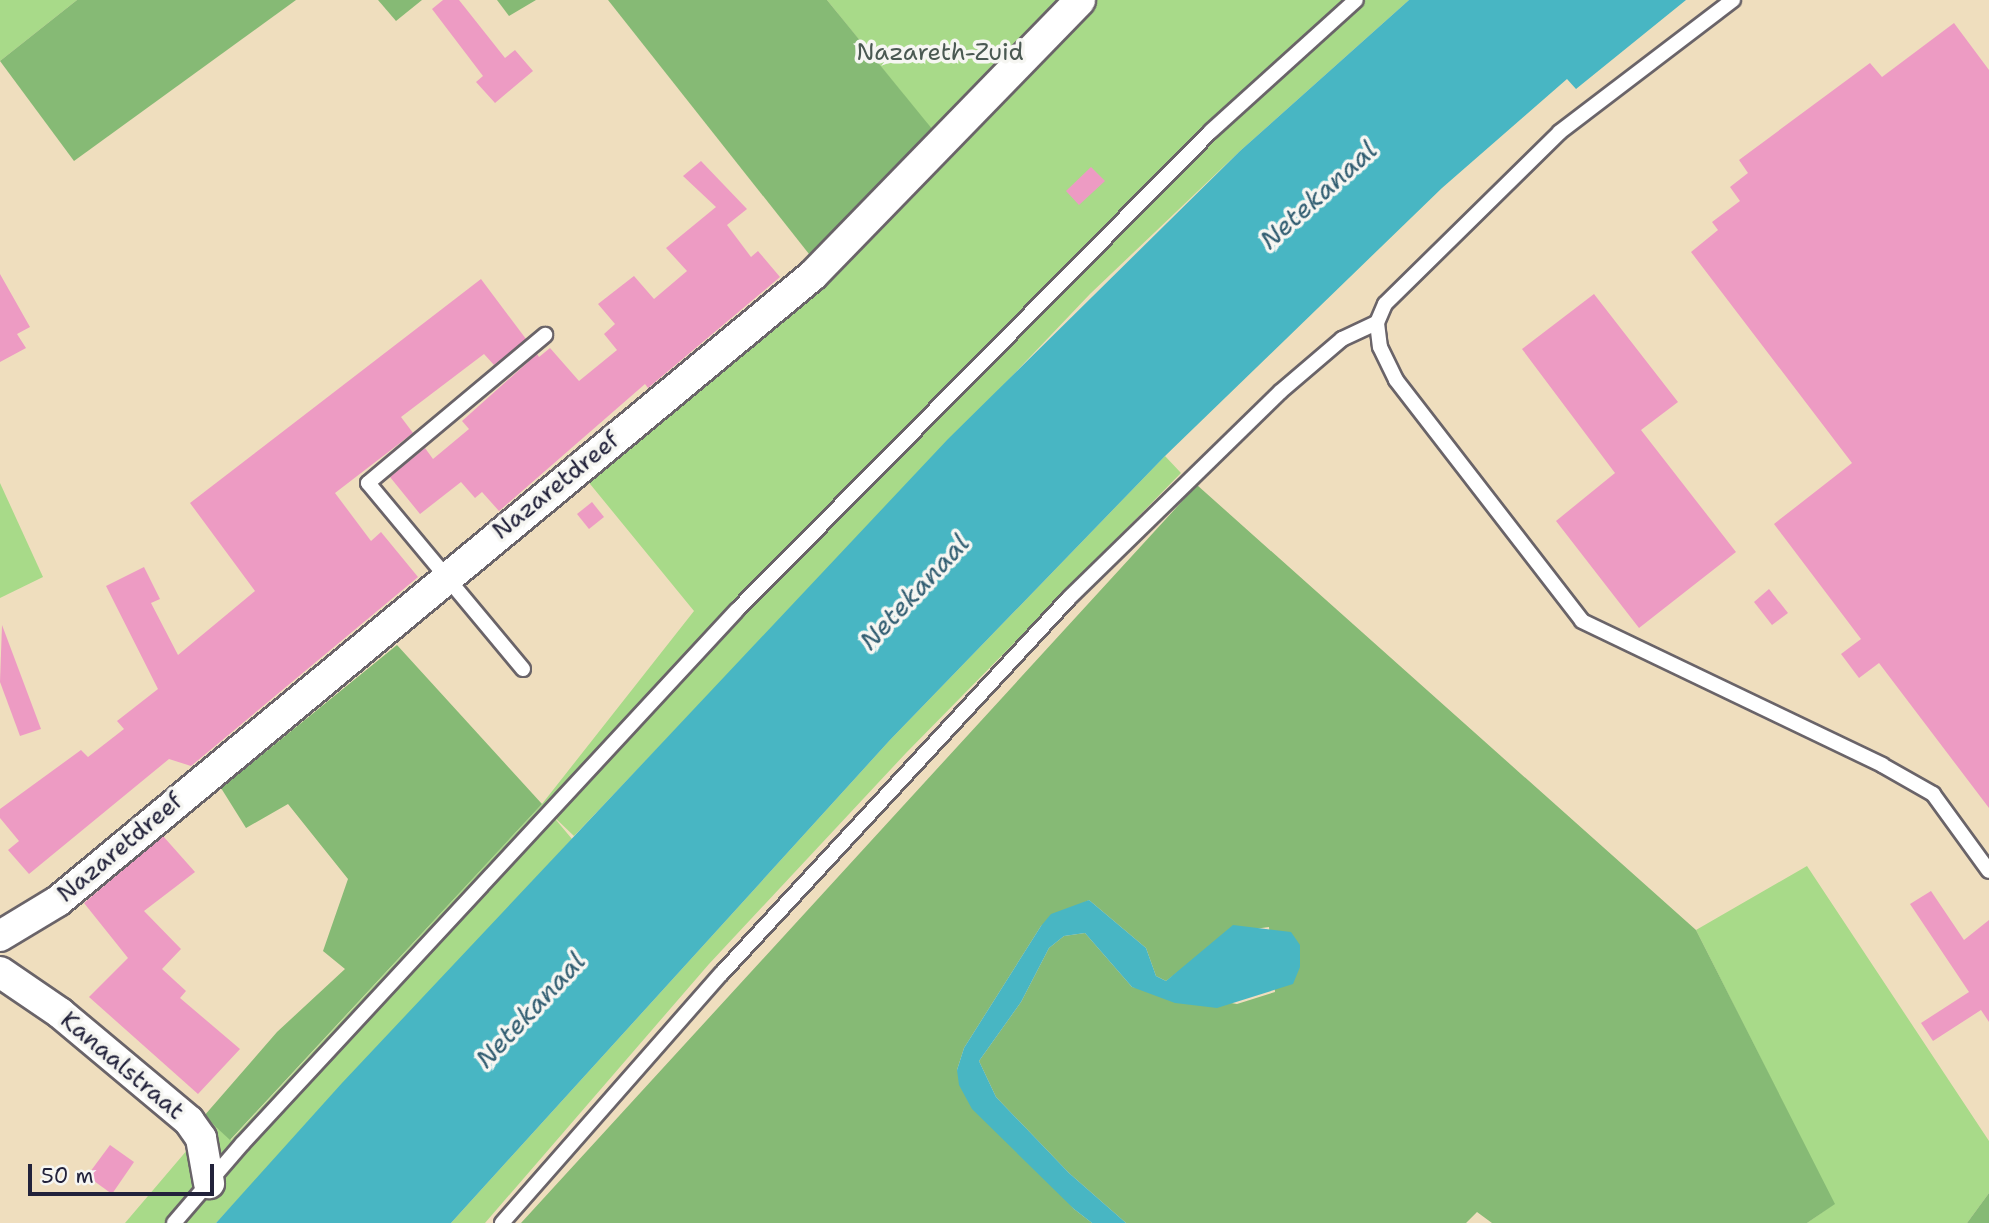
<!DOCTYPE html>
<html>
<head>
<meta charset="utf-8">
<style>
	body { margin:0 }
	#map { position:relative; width:1989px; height:1223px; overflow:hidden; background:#efdebe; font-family:"Shantell Sans",sans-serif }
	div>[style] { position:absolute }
	.green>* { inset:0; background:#a8da89 }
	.forest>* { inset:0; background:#86ba75 }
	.water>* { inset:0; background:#48b6c3 }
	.building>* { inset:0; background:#ed9bc3 }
	.roads { filter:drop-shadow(2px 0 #6a6469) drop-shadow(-2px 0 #6a6469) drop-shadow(0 2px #6a6469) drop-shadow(0 -2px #6a6469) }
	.service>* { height:14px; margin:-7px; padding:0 7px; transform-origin:7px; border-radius:7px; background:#fff }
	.minor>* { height:30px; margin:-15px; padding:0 15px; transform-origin:15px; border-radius:15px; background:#fff }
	span { translate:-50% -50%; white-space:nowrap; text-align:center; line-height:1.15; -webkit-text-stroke:7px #f6f6f2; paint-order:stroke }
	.park-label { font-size:24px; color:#4a5952 }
	.street-label { font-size:24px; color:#22223b }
	.water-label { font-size:26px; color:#315d71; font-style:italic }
	.scale { position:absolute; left:28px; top:1164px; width:186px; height:32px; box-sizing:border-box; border:4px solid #22223b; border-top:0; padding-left:9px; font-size:21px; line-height:24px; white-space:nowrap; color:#22223b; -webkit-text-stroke:5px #f6f6f2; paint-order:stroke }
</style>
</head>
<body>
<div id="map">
	<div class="green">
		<div style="clip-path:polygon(0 0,77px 0,0 61px)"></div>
		<div style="clip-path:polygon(827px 0,1409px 0,1240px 151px,1090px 294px,574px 836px,551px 814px,572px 839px,216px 1223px,125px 1223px,188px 1149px,204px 1116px,231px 1140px,542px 804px,694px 611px,586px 479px,827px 278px,809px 254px,936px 135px)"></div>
		<div style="clip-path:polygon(1165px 456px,1181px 473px,906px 753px,709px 964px,485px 1223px,451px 1223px,890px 740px)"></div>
		<div style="clip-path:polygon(0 483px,43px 577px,0 598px)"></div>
		<div style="clip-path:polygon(1807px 866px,1989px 1141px,1989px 1193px,1967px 1223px,1807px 1223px,1834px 1204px,1696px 930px)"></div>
	</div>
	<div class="forest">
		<div style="clip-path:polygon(77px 0,296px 0,74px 161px,0 61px)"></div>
		<div style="clip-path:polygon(378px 0,422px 0,396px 21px)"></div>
		<div style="clip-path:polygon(497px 0,536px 0,509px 16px)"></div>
		<div style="clip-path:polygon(608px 0,827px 0,937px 135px,809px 254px)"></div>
		<div style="clip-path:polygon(1197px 485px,1696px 930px,1835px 1204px,1807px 1223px,1492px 1223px,1477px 1212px,1466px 1223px,1126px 1223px,1069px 1173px,996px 1097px,979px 1061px,1021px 1002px,1049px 948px,1064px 936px,1085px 933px,1132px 987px,1237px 1004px,1275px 992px,1269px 927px,1247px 930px,1204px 952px,1166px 981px,1156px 976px,1146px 948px,1089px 900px,1041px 926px,964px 1048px,957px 1070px,1074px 1209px,1092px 1223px,521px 1223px)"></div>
		<div style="clip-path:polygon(397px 645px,542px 804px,230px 1140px,204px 1116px,277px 1032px,345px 969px,323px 951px,348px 879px,288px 804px,246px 828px,221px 788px)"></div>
		<div style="clip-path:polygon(1989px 1193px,1989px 1223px,1967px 1223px)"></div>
	</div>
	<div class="water">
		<div style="clip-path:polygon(1409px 0,1686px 0,1576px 89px,1567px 79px,1442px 188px,1165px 456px,890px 740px,451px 1223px,216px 1223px,342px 1083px,948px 439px,1240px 151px)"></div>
		<div style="clip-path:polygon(1089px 900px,1146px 948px,1156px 976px,1166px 981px,1233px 925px,1291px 932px,1300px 945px,1300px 967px,1293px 984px,1217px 1008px,1175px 1003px,1132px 987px,1085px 933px,1064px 936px,1049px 948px,1021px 1002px,979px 1061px,996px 1097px,1069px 1173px,1126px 1223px,1092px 1223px,1074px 1209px,972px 1109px,959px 1085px,957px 1070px,964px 1048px,1041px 926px,1051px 914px)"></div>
	</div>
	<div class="building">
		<div style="clip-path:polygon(443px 0,459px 0,505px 58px,515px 50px,533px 71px,495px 103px,476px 82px,483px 76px,432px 9px)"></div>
		<div style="clip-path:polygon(1954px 23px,1989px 70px,1989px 808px,1879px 663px,1859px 678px,1841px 654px,1861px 639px,1774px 524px,1852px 463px,1691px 252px,1718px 230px,1712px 222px,1740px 201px,1730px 187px,1748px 173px,1739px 160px,1870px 63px,1882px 77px)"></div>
		<div style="clip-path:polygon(701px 161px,747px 209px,727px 225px,751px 257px,758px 251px,780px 277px,648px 388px,645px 384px,499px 511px,482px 492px,475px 498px,461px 482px,420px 514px,390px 477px,425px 448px,433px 459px,469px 429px,462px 421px,537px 354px,539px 357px,550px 348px,579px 381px,617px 350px,604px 334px,615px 324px,598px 304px,634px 276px,654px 299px,687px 271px,666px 248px,716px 207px,683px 176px)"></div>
		<div style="clip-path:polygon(1091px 167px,1105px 181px,1079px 205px,1066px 191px)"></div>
		<div style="clip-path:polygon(0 274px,30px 327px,17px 334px,26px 348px,0 362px)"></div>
		<div style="clip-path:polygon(481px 279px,526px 339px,494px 365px,484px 354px,401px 417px,413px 433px,335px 493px,371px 541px,381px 532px,418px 577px,191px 766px,169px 759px,29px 874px,8px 850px,19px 841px,0 818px,0 809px,81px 750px,88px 757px,124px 729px,117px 721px,158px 689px,106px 586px,144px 567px,160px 599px,151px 603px,178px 655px,231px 611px,255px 591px,190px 503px)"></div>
		<div style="clip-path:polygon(1594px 294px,1678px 402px,1641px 430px,1736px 552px,1639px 628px,1556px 521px,1615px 473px,1522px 349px)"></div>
		<div style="clip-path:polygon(592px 502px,604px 517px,589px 529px,577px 514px)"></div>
		<div style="clip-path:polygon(1769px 589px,1788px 613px,1772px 625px,1754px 602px)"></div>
		<div style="clip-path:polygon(2px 625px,41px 729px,20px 736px,0 682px)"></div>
		<div style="clip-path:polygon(163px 836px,195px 872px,144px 911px,181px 949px,162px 969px,186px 991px,180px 998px,240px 1049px,198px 1094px,89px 997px,128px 958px,84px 903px)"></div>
		<div style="clip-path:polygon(1931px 891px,1964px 940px,1989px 920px,1989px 1022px,1981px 1010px,1933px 1041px,1921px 1023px,1969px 992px,1910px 904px)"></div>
		<div style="clip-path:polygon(110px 1145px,134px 1162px,112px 1194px,87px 1176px)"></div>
	</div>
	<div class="roads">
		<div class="service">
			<div style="left:1733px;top:0;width:218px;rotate:142.7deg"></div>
			<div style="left:1560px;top:132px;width:245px;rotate:135.5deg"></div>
			<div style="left:1385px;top:304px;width:21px;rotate:113deg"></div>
			<div style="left:1377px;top:323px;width:24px;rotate:83deg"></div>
			<div style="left:1380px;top:347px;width:37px;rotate:64deg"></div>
			<div style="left:1396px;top:380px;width:304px;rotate:52.3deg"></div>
			<div style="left:1582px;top:621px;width:333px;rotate:25.6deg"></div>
			<div style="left:1882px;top:765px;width:59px;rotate:29.6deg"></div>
			<div style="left:1933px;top:794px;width:95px;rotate:54deg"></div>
			<div style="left:523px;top:669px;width:242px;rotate:-129.8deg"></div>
			<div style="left:368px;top:483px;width:231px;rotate:-39.9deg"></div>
			<div style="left:174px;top:1223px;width:104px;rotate:-49.3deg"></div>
			<div style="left:242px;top:1144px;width:728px;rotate:-47.17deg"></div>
			<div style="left:737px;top:610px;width:674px;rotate:-45.3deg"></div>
			<div style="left:1211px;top:131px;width:195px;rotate:-42.1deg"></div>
			<div style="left:502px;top:1223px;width:333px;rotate:-48.7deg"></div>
			<div style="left:722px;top:973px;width:512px;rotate:-47.21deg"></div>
			<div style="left:1070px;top:597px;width:293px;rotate:-44.3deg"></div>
			<div style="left:1280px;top:392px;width:82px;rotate:-40.5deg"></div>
			<div style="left:1342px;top:339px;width:38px;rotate:-25deg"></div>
		</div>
		<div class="minor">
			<div style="left:0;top:936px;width:68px;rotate:-31.1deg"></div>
			<div style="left:58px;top:901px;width:981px;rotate:-39.66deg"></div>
			<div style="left:813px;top:275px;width:383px;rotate:-45.8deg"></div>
			<div style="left:0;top:972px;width:73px;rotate:34.3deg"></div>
			<div style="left:60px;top:1013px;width:168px;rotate:39.9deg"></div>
			<div style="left:189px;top:1121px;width:21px;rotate:55deg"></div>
			<div style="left:201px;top:1138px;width:46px;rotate:79.9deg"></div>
		</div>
	</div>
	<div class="park-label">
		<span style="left:940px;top:53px">Nazareth-Zuid</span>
	</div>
	<div class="street-label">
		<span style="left:556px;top:486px;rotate:-39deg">Nazaretdreef</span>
		<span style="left:120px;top:848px;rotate:-40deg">Nazaretdreef</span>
		<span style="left:122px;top:1066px;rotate:40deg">Kanaalstraat</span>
	</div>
	<div class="water-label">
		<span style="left:1318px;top:195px;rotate:-42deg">Netekanaal</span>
		<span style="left:914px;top:592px;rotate:-47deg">Netekanaal</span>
		<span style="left:530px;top:1010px;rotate:-47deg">Netekanaal</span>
	</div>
	<div class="scale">50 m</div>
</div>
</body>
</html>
